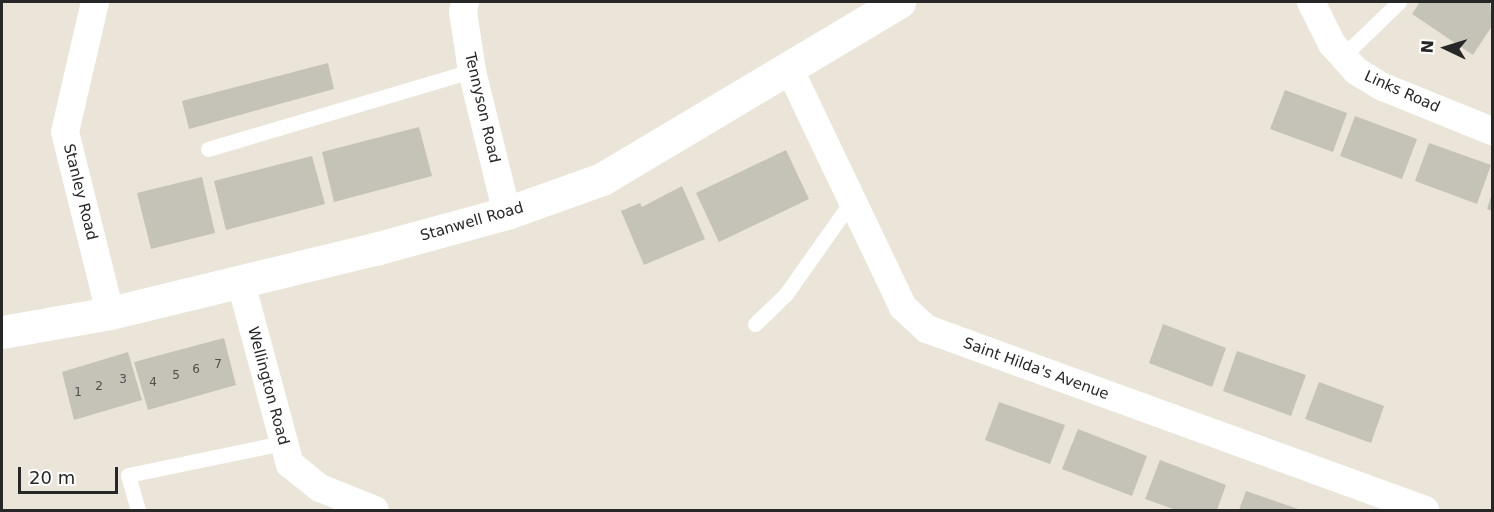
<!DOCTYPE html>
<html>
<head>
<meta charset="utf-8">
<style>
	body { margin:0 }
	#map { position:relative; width:1494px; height:512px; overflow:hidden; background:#eae5d8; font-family:"DejaVu Sans",sans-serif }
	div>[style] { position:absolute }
	.building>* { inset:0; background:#c5c2b8 }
	.lane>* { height:15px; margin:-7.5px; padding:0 7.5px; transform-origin:7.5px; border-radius:7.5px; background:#fff }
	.street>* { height:28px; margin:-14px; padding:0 14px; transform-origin:14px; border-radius:14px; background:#fff }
	.secondary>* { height:33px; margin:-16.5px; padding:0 16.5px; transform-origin:16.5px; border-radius:16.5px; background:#fff }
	span { translate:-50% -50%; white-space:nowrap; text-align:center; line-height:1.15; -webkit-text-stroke:4.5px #fff; paint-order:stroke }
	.number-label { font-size:12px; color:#4e4e4b }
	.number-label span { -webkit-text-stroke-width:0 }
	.street-label { font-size:15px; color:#272727 }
	.frame { position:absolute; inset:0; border:3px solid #272727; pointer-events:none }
	.north { position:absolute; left:1416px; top:18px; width:60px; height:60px; -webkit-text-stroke:4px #fff; paint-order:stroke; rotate:274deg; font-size:16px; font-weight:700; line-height:24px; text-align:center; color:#272727 }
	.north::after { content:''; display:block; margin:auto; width:21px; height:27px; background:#272727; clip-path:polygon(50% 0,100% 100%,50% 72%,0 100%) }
	.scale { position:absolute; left:18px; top:467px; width:100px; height:27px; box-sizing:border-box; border:3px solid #272727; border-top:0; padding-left:8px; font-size:18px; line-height:21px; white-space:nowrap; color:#272727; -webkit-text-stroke:4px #fff; paint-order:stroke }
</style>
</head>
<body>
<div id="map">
	<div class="building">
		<div style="clip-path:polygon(1420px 2px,1490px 2px,1492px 26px,1473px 55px,1412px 14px)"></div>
		<div style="clip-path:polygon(328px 63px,334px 89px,189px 129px,182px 101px)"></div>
		<div style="clip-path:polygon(1285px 90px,1347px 113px,1333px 152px,1270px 129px)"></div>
		<div style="clip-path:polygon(1355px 116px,1417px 139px,1402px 179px,1340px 156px)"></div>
		<div style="clip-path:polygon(419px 127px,432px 176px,334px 202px,322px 152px)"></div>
		<div style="clip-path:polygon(1429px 143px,1491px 165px,1477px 204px,1415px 181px)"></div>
		<div style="clip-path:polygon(786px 150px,809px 199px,719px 242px,696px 193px)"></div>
		<div style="clip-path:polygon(312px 156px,325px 204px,226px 230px,214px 181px)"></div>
		<div style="clip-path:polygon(202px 177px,215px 233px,151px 249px,137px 193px)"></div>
		<div style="clip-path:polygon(682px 186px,705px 239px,644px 265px,621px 211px,640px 203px,642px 207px)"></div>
		<div style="clip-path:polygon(1492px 194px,1492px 211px,1487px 209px)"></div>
		<div style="clip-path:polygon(1163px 324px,1226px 348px,1212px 387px,1149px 363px)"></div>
		<div style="clip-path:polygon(224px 338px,236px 385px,148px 410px,134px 362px)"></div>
		<div style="clip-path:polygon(1237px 351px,1306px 375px,1291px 416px,1223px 391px)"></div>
		<div style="clip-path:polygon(128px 352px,142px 400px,74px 420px,62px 372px)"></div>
		<div style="clip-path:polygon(1319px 382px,1384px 406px,1371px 443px,1305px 419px)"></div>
		<div style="clip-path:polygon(999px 402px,1065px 425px,1050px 464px,985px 440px)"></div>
		<div style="clip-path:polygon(1078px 429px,1147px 456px,1132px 496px,1062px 469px)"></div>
		<div style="clip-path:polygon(1160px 460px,1226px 485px,1217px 510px,1176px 510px,1145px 499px)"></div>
		<div style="clip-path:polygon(1246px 491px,1301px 510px,1239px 510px)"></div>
	</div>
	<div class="lane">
		<div style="left:1343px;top:56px;width:78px;rotate:-44deg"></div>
		<div style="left:208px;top:149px;width:275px;rotate:-16.5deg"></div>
		<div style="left:755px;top:324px;width:43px;rotate:-44.1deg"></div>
		<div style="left:786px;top:294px;width:116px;rotate:-54.8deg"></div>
		<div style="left:138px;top:510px;width:36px;rotate:-106deg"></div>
		<div style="left:128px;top:475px;width:157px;rotate:-11.7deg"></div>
	</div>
	<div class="street">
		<div style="left:95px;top:2px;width:133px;rotate:103deg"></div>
		<div style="left:65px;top:132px;width:187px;rotate:76deg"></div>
		<div style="left:465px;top:2px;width:10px;rotate:101deg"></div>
		<div style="left:463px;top:12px;width:60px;rotate:81.3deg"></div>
		<div style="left:472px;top:71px;width:146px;rotate:76.2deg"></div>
		<div style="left:1311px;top:2px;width:47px;rotate:63.4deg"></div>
		<div style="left:1332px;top:44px;width:36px;rotate:48deg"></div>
		<div style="left:1356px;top:71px;width:31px;rotate:31deg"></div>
		<div style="left:1383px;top:87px;width:118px;rotate:22deg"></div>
		<div style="left:789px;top:68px;width:265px;rotate:64.5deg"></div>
		<div style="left:903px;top:307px;width:33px;rotate:43deg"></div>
		<div style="left:927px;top:329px;width:530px;rotate:19.97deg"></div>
		<div style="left:241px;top:283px;width:188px;rotate:74.9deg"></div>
		<div style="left:290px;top:464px;width:38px;rotate:39deg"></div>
		<div style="left:320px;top:488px;width:59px;rotate:21.8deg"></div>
	</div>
	<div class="secondary">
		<div style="left:2px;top:332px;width:110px;rotate:-10deg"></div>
		<div style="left:110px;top:313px;width:273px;rotate:-13.6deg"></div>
		<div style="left:375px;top:249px;width:137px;rotate:-15.3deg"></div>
		<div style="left:507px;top:213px;width:101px;rotate:-19.7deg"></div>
		<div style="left:602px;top:179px;width:346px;rotate:-30.8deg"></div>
	</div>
	<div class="number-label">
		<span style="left:218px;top:365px">7</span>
		<span style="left:196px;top:370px">6</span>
		<span style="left:176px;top:376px">5</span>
		<span style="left:123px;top:380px">3</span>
		<span style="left:153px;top:383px">4</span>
		<span style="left:99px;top:387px">2</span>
		<span style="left:78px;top:393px">1</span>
	</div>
	<div class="street-label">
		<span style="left:1402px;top:92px;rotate:24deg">Links Road</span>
		<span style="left:482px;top:108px;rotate:77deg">Tennyson Road</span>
		<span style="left:80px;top:192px;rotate:76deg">Stanley Road</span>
		<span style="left:472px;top:222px;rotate:-16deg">Stanwell Road</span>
		<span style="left:1036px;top:369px;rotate:20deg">Saint Hilda's Avenue</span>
		<span style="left:268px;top:386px;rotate:75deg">Wellington Road</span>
	</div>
	<div class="frame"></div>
	<div class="north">N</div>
	<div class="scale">20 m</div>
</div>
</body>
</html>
